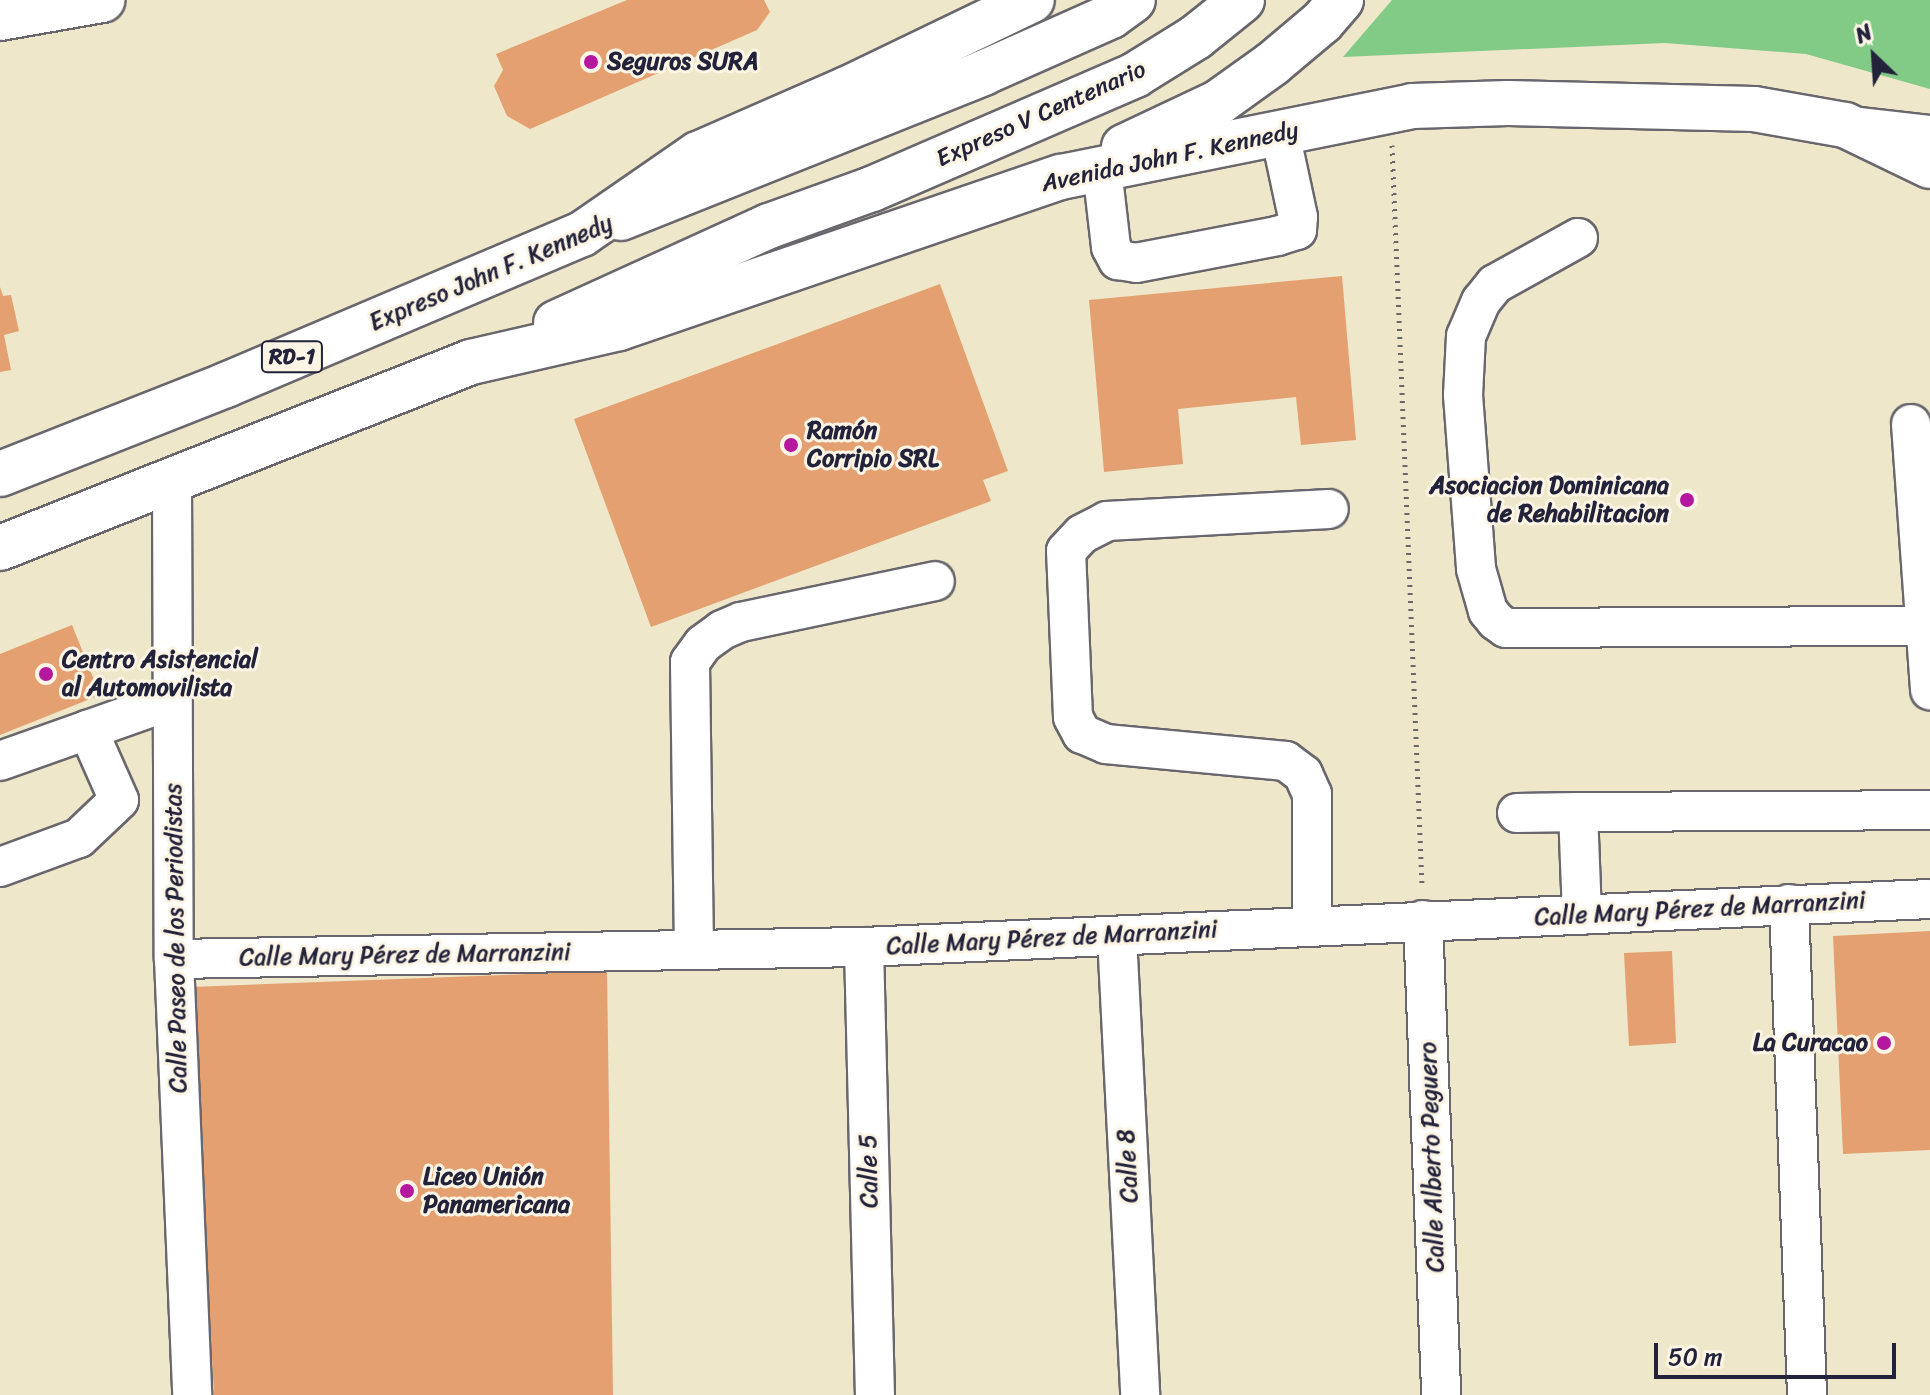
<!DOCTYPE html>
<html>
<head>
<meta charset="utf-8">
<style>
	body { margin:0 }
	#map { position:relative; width:1930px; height:1395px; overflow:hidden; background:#eee7c9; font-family:Sriracha,sans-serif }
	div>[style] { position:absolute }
	.green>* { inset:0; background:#82cb87 }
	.building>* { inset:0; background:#e4a070 }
	.path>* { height:5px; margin-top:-2.5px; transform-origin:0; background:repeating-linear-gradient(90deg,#69676d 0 2px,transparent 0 8px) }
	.roads { filter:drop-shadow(2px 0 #69676d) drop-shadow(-2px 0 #69676d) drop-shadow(0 2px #69676d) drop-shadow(0 -2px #69676d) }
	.minor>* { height:38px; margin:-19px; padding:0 19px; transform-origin:19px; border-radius:19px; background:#fff }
	.major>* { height:44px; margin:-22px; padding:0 22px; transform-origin:22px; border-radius:22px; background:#fff }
	.highway>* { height:44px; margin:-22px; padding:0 22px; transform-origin:22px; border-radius:22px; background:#fff }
	.dots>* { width:22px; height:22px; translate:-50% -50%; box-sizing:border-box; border:4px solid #fcf5e5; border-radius:50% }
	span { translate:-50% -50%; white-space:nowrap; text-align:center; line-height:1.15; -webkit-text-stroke:6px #fcf5e5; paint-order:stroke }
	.shield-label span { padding:2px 6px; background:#fcf5e5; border:2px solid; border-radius:6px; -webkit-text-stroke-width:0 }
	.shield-label { font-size:22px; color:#22223b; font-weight:700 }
	.poi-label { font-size:24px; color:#22223b; font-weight:700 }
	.left { translate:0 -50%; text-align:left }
	.right { translate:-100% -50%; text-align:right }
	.street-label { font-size:24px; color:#22223b }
	.north { position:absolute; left:1834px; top:16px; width:80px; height:80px; -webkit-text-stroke:6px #fcf5e5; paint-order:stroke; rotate:335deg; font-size:22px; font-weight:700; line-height:32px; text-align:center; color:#22223b }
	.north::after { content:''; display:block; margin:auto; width:28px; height:36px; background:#22223b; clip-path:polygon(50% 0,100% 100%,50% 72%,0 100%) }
	.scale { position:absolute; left:1654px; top:1343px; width:242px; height:36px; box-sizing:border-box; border:4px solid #22223b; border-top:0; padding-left:10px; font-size:24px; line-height:28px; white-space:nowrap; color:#22223b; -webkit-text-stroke:6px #fcf5e5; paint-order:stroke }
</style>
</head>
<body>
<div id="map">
	<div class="green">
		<div style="clip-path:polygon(1392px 0,1930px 0,1930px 89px,1806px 54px,1665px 43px,1343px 57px)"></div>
	</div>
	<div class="building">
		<div style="clip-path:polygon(627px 0,764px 0,770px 12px,757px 30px,530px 129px,507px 116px,494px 86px,503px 70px,496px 54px)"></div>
		<div style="clip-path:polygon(1342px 276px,1356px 440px,1301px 445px,1296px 397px,1178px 409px,1183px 464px,1104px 472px,1089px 300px)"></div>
		<div style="clip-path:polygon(940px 284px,1008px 471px,983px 480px,991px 501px,651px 627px,574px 419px)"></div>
		<div style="clip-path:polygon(0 287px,3px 296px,11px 295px,19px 331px,4px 335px,11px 370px,0 372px)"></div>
		<div style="clip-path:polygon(72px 625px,100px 695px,0 735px,0 654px)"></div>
		<div style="clip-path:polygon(1930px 931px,1930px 1150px,1843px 1154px,1833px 936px)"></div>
		<div style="clip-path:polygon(1672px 951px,1676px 1043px,1629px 1046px,1624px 953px)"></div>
		<div style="clip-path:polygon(607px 971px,613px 1395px,214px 1395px,192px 987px)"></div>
	</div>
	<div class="path">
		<div style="left:1392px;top:145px;width:743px;rotate:87.68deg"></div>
	</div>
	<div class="roads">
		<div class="minor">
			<div style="left:1860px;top:127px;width:70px;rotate:6.5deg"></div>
			<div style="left:1102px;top:169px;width:79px;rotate:83.4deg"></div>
			<div style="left:1111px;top:247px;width:15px;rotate:62deg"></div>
			<div style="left:1118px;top:260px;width:18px;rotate:9deg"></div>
			<div style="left:1136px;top:263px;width:144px;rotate:-10.8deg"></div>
			<div style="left:1277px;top:236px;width:21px;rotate:-17deg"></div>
			<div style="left:1297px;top:230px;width:13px;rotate:-86deg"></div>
			<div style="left:1298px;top:217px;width:86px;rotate:-102.1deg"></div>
			<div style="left:1578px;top:238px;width:95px;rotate:151deg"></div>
			<div style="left:1495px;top:284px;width:22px;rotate:129deg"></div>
			<div style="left:1481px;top:301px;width:38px;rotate:113deg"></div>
			<div style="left:1466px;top:336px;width:59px;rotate:92.9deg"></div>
			<div style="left:1463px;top:395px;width:174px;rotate:85.7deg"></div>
			<div style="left:1476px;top:569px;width:44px;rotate:74.1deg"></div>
			<div style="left:1488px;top:611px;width:13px;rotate:51deg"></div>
			<div style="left:1496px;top:621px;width:12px;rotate:35deg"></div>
			<div style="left:1506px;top:628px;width:420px;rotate:-0.3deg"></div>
			<div style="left:1911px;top:424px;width:267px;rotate:85.9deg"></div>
			<div style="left:172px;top:481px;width:478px;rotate:89.8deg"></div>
			<div style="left:174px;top:959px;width:436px;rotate:87.6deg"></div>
			<div style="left:0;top:761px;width:182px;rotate:-19.5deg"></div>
			<div style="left:1517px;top:813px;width:61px;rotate:-0.9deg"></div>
			<div style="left:0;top:867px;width:84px;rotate:-20.2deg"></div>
			<div style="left:79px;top:838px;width:55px;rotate:-43.5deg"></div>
			<div style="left:119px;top:800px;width:77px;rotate:-113.9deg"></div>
			<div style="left:1789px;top:904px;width:491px;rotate:87.9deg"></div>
			<div style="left:1582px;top:915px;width:103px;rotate:-92.2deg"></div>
			<div style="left:1578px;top:812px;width:352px;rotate:-0.3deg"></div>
			<div style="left:1423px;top:920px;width:475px;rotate:87.8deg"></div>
			<div style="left:1312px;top:926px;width:132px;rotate:-90deg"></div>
			<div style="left:1312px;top:794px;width:22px;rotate:-114deg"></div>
			<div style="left:1303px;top:774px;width:21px;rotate:-143deg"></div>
			<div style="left:1286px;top:761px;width:181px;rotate:-174.6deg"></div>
			<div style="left:1106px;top:744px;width:26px;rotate:-157deg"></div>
			<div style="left:1082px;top:734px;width:19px;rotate:-118deg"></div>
			<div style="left:1073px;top:717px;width:166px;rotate:-92.4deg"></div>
			<div style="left:1066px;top:551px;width:23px;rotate:-47deg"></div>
			<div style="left:1082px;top:534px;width:28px;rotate:-27deg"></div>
			<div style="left:1107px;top:521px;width:222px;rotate:-3.1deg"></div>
			<div style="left:1117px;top:936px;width:460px;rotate:87.1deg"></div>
			<div style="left:864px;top:947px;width:448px;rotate:88.6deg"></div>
			<div style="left:694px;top:950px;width:288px;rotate:-90.8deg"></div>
			<div style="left:690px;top:662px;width:22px;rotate:-54deg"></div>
			<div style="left:703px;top:644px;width:24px;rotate:-36deg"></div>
			<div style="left:722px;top:630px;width:21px;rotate:-23deg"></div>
			<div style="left:741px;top:622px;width:198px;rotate:-11.9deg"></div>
			<div style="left:174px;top:959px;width:690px;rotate:-1deg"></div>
			<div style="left:864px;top:947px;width:1067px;rotate:-2.58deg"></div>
		</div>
		<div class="major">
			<div style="left:0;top:18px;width:104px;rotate:-10deg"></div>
			<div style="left:1124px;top:147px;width:105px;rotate:-25.3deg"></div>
			<div style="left:1219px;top:102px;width:65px;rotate:-35.6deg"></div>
			<div style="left:1272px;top:64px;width:65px;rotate:-40deg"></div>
			<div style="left:1322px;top:22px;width:29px;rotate:-49deg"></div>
			<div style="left:621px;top:218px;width:390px;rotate:-21.8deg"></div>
			<div style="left:983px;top:73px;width:140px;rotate:-24deg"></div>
			<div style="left:1111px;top:16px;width:27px;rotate:-36deg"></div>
			<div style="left:556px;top:323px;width:234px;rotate:-24.5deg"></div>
			<div style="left:769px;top:226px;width:109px;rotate:-19.8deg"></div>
			<div style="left:872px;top:189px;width:287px;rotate:-23.4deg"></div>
			<div style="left:1135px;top:75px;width:72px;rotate:-31.9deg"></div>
			<div style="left:1196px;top:37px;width:59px;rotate:-38.8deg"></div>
			<div style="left:471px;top:362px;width:152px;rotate:-12.9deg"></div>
			<div style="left:619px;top:328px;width:467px;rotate:-18.9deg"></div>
			<div style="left:1061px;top:177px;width:358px;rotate:-11.4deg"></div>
			<div style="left:1412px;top:106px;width:96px;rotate:-1.8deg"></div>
			<div style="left:1508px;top:103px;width:246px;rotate:1.4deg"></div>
			<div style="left:1754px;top:109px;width:92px;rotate:10deg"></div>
			<div style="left:1845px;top:125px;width:94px;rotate:25.8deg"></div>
		</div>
		<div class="highway">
			<div style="left:0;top:474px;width:243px;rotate:-21.5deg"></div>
			<div style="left:226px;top:385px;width:387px;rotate:-23deg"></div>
			<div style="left:582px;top:234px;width:141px;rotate:-34.6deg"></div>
			<div style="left:698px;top:154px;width:163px;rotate:-23.6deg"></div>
			<div style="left:847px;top:89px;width:205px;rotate:-25.7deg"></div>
			<div style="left:0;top:548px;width:506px;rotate:-21.55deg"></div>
		</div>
	</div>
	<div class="dots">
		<div style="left:591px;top:62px;background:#b5179e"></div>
		<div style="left:791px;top:445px;background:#b5179e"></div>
		<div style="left:1687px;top:500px;background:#b5179e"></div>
		<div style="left:46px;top:674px;background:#b5179e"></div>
		<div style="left:1884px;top:1043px;background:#b5179e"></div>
		<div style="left:407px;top:1191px;background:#b5179e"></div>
	</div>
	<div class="shield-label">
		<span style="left:292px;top:357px">RD-1</span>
	</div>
	<div class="poi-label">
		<span class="left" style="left:607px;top:62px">Seguros SURA</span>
		<span class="left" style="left:807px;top:445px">Ramón<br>Corripio SRL</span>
		<span class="right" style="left:1669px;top:500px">Asociacion Dominicana<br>de Rehabilitacion</span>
		<span class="left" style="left:62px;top:674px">Centro Asistencial<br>al Automovilista</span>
		<span class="right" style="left:1868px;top:1043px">La Curacao</span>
		<span class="left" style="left:423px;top:1191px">Liceo Unión<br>Panamericana</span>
	</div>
	<div class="street-label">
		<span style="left:1041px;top:114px;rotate:-24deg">Expreso V Centenario</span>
		<span style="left:1170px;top:157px;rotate:-12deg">Avenida John F. Kennedy</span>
		<span style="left:491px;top:273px;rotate:-23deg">Expreso John F. Kennedy</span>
		<span style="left:1700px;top:909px;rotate:-3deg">Calle Mary Pérez de Marranzini</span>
		<span style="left:176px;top:938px;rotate:-91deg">Calle Paseo de los Periodistas</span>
		<span style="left:1052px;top:938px;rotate:-3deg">Calle Mary Pérez de Marranzini</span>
		<span style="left:405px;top:955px;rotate:-1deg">Calle Mary Pérez de Marranzini</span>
		<span style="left:1432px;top:1157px;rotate:-92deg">Calle Alberto Peguero</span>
		<span style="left:1128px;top:1166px;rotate:-93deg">Calle 8</span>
		<span style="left:869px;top:1171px;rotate:-91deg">Calle 5</span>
	</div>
	<div class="north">N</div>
	<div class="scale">50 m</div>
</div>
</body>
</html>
